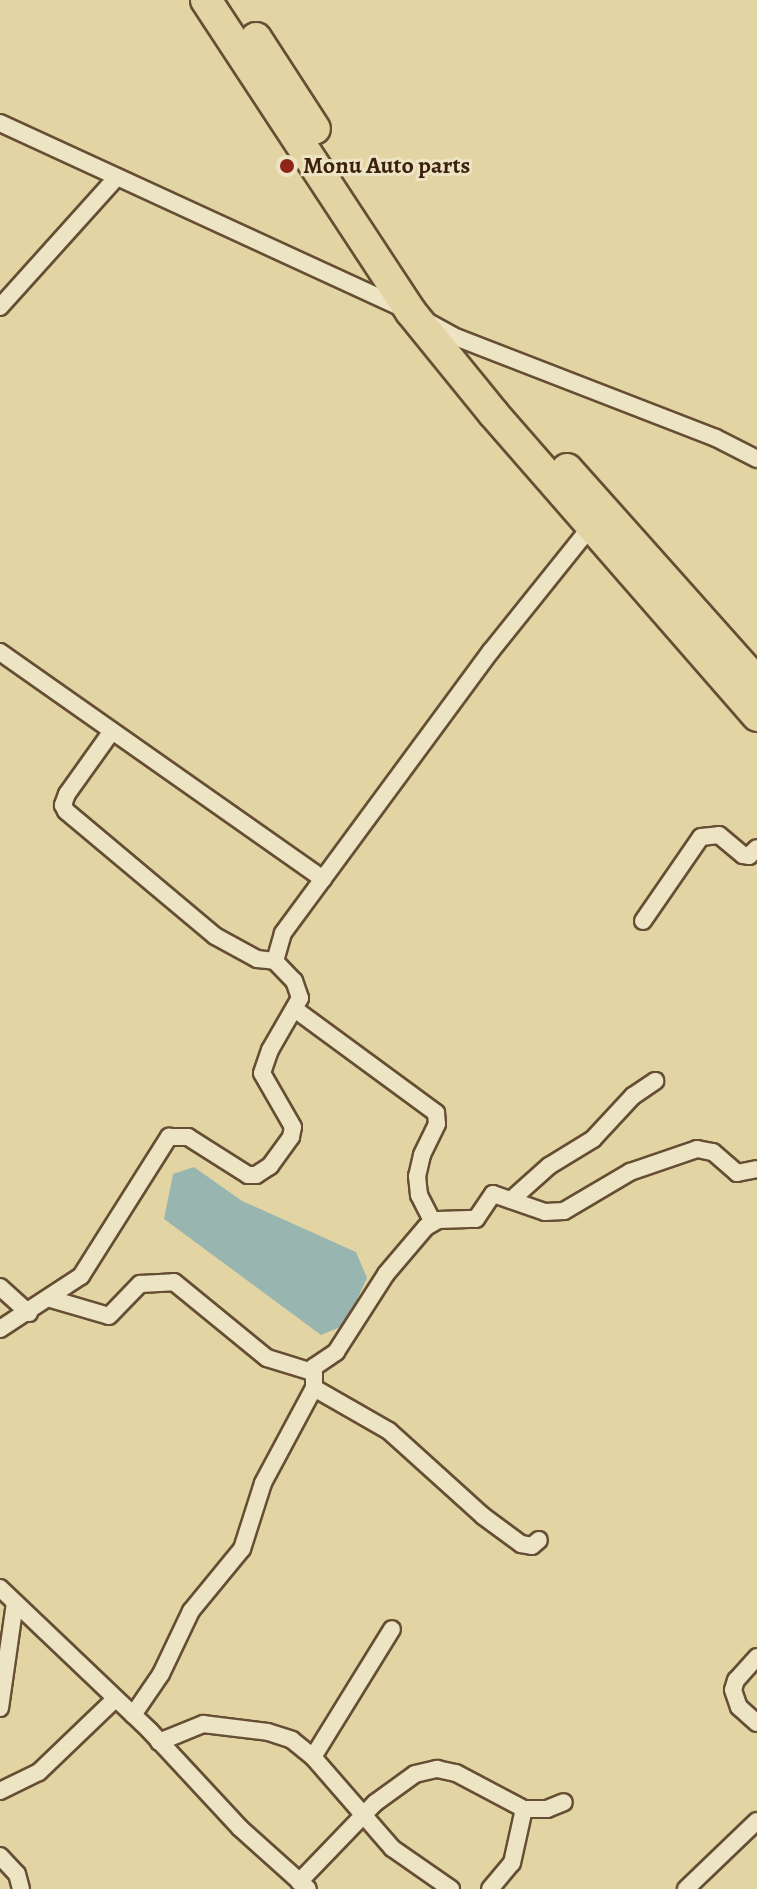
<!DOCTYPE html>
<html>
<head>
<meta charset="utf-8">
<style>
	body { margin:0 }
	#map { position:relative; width:757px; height:1889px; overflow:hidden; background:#e3d5a3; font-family:Alegreya,serif }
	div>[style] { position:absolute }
	.water>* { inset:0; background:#98b6af }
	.roads { filter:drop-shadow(2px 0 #664e34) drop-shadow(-2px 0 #664e34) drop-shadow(0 2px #664e34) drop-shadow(0 -2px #664e34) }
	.street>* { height:16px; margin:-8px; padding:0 8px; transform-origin:8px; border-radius:8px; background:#ede4c3 }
	.highway>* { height:30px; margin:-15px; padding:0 15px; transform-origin:15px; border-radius:15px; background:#e3d5a3 }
	.dots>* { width:22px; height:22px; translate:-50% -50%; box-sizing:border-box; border:4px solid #ede4c3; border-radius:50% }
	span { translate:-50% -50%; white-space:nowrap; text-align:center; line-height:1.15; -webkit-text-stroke:6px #ede4c3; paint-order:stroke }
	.poi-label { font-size:24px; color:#3c210f; font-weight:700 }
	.left { translate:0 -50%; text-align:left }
</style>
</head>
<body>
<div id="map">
	<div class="water">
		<div style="clip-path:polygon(194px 1167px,242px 1201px,356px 1252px,367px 1278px,345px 1325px,321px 1335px,164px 1219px,173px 1174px)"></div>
	</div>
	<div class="roads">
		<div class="street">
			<div style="left:0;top:123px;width:443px;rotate:24.7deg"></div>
			<div style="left:0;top:307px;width:173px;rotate:-48deg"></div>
			<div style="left:430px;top:323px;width:26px;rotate:29deg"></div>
			<div style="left:453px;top:336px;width:282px;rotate:21.2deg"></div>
			<div style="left:716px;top:438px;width:46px;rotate:27.1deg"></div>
			<div style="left:0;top:652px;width:395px;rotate:35.1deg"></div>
			<div style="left:112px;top:731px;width:77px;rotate:125.5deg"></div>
			<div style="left:67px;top:794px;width:12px;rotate:110deg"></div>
			<div style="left:63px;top:805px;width:7px;rotate:63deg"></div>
			<div style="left:66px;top:811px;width:194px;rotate:40deg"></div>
			<div style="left:215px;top:936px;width:48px;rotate:28.7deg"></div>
			<div style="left:257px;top:959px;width:18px;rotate:6deg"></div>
			<div style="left:643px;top:921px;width:102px;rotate:-55.4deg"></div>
			<div style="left:701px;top:837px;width:18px;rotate:-6deg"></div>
			<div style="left:719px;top:835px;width:31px;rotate:40deg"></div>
			<div style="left:743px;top:855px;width:6px;rotate:9deg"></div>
			<div style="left:749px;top:856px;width:11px;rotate:-45deg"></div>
			<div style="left:296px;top:1010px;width:174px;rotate:36.3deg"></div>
			<div style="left:436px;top:1113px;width:11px;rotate:85deg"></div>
			<div style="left:437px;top:1124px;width:34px;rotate:116deg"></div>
			<div style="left:422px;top:1155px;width:22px;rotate:103deg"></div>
			<div style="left:417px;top:1176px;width:19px;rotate:84deg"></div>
			<div style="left:419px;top:1195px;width:30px;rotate:63deg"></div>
			<div style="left:511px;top:1200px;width:51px;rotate:-41.8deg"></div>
			<div style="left:549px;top:1166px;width:52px;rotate:-31.5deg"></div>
			<div style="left:593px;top:1139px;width:59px;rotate:-47.1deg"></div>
			<div style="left:633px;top:1096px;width:27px;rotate:-34deg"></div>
			<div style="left:0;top:1287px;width:39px;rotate:42deg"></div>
			<div style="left:51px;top:1299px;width:60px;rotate:16.3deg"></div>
			<div style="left:109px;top:1316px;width:45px;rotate:-45.9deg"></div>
			<div style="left:140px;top:1284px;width:34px;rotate:-3deg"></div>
			<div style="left:174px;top:1282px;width:120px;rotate:39.3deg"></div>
			<div style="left:267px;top:1358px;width:47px;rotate:17.3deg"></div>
			<div style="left:0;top:1329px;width:97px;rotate:-33.2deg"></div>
			<div style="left:81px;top:1276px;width:165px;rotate:-57.7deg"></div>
			<div style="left:169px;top:1137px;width:19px"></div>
			<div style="left:188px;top:1137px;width:71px;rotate:32.3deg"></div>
			<div style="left:248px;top:1175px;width:8px"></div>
			<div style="left:256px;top:1175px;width:17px;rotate:-33deg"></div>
			<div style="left:270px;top:1166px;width:36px;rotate:-54deg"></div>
			<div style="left:291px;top:1137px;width:10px;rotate:-79deg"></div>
			<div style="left:293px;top:1127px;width:62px;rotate:-119.9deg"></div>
			<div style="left:262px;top:1073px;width:24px;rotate:-71deg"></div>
			<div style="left:270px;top:1050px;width:60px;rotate:-60deg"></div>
			<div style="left:300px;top:998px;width:18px;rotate:-109deg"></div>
			<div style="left:294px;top:981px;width:28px;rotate:-134deg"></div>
			<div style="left:275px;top:961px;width:29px;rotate:-74deg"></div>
			<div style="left:283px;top:933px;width:350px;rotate:-53.6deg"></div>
			<div style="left:491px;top:651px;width:160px;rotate:-51.3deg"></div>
			<div style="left:314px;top:1388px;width:86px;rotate:29.8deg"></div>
			<div style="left:389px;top:1431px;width:127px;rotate:42.1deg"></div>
			<div style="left:483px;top:1516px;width:47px;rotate:36.4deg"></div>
			<div style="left:521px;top:1544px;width:11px;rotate:10deg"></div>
			<div style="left:532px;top:1546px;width:9px;rotate:-41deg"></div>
			<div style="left:0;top:1588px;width:207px;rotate:43.6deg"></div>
			<div style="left:150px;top:1731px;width:132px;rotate:47.1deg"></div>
			<div style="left:240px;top:1828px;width:91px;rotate:41.9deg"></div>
			<div style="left:757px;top:1657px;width:31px;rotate:132deg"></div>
			<div style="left:736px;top:1680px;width:10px;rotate:107deg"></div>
			<div style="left:733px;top:1690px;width:18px;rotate:71deg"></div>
			<div style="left:739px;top:1707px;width:24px;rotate:42deg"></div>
			<div style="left:0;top:1708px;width:106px;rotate:-81.9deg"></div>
			<div style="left:133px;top:1715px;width:50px;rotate:-55.7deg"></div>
			<div style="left:161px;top:1674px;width:70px;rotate:-64.5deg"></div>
			<div style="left:191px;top:1611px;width:80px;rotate:-50.6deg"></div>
			<div style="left:242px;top:1549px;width:69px;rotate:-72.3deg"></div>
			<div style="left:263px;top:1483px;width:108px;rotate:-61.8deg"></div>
			<div style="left:314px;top:1388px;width:21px;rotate:-90deg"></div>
			<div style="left:314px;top:1367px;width:27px;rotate:-34deg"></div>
			<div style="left:336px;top:1352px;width:93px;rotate:-57.3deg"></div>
			<div style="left:386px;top:1274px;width:62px;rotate:-49.6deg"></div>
			<div style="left:426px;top:1227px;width:14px;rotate:-30deg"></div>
			<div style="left:438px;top:1220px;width:38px;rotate:-2deg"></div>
			<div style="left:476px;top:1219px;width:30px;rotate:-56deg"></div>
			<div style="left:493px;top:1194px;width:55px;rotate:19.1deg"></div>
			<div style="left:545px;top:1212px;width:19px;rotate:-3deg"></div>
			<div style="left:564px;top:1211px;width:77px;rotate:-30.6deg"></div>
			<div style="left:630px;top:1172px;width:71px;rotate:-18.9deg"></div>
			<div style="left:697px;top:1149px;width:16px;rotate:11deg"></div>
			<div style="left:713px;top:1152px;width:32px;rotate:41deg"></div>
			<div style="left:737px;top:1173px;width:20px;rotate:-11deg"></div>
			<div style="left:159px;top:1742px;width:48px;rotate:-22.2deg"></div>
			<div style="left:203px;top:1724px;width:65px;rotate:7deg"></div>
			<div style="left:268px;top:1732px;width:25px;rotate:18deg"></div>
			<div style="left:292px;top:1740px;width:27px;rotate:39deg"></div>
			<div style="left:313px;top:1757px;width:121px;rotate:49deg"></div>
			<div style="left:392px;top:1848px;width:72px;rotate:34.8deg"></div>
			<div style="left:313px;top:1757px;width:150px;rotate:-58.3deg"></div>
			<div style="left:0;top:1791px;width:43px;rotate:-26deg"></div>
			<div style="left:39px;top:1772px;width:105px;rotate:-43.8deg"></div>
			<div style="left:0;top:1856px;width:25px;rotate:47deg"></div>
			<div style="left:17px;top:1874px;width:16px;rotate:75deg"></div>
			<div style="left:299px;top:1882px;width:110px;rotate:-46.1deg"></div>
			<div style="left:375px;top:1803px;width:49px;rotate:-35.9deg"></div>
			<div style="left:415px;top:1774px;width:23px;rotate:-13deg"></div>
			<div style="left:437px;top:1769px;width:19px;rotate:12deg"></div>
			<div style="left:456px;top:1773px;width:77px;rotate:27.9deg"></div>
			<div style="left:524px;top:1809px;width:23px"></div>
			<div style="left:547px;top:1809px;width:18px;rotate:-22deg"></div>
			<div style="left:490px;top:1889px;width:34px;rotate:-50deg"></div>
			<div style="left:512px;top:1863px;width:55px;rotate:-77.5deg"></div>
			<div style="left:686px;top:1889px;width:98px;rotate:-43.8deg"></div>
		</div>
		<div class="highway">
			<div style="left:206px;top:0;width:373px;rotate:56.7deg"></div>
			<div style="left:411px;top:312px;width:130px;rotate:50.9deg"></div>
			<div style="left:493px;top:413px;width:402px;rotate:48.9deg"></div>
			<div style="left:256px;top:38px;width:108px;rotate:57deg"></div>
			<div style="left:567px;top:469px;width:285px;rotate:48.3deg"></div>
		</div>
	</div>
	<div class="dots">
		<div style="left:287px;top:166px;background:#8f2418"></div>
	</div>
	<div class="poi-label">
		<span class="left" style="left:303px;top:166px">Monu Auto parts</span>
	</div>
</div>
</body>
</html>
